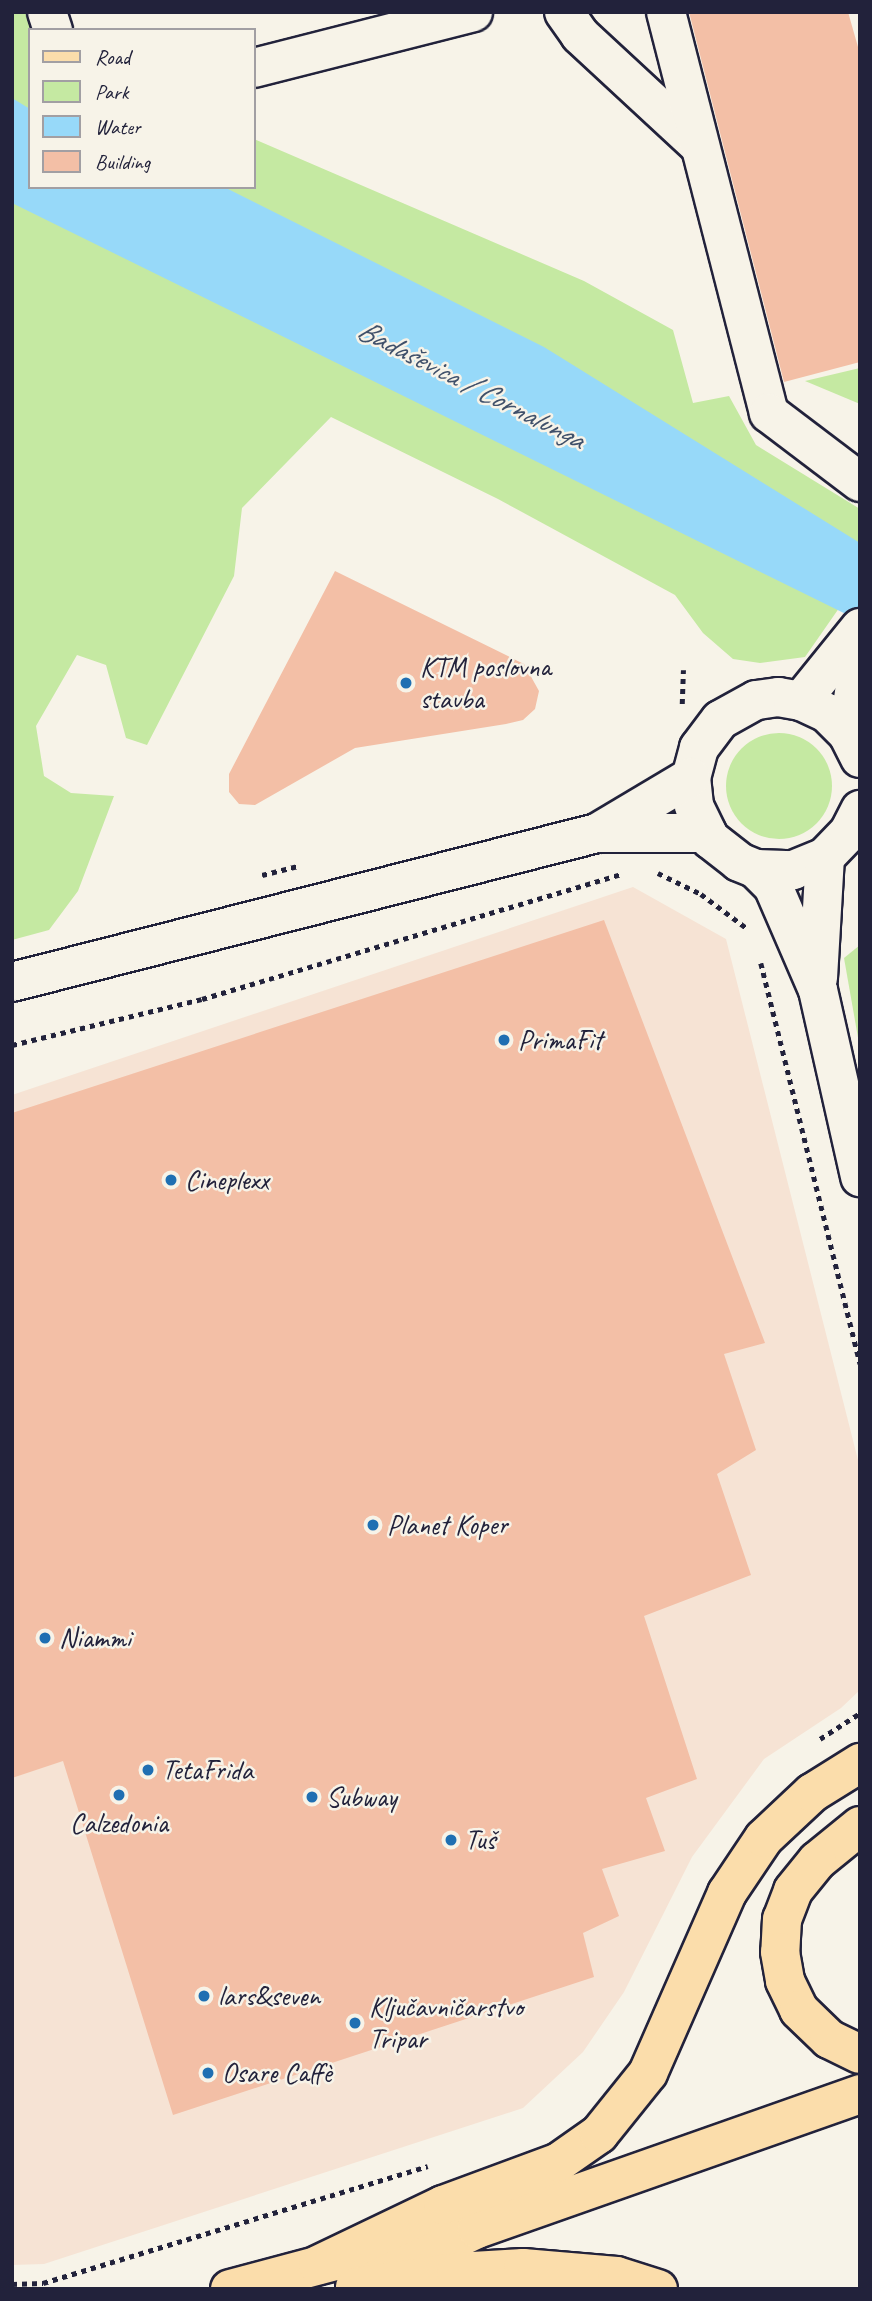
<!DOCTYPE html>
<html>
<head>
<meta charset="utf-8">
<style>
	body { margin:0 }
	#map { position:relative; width:872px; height:2301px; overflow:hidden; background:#f7f3e8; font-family:Caveat,sans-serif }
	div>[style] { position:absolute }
	.built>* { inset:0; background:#f6e3d4 }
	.green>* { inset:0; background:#c5e9a2 }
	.round { border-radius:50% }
	.water>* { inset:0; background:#97d9f9 }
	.building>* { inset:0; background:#f3bfa6 }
	.path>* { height:4.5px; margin-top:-2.25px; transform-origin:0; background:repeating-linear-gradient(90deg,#22223b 0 5px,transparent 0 10px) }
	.roads { filter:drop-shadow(2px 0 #22223b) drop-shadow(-2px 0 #22223b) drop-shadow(0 2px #22223b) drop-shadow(0 -2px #22223b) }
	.minor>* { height:38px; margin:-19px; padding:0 19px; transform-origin:19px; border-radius:19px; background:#f7f3e8 }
	.major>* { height:38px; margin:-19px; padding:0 19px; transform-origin:19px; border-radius:19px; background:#fbddab }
	.highway>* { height:38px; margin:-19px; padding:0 19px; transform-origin:19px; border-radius:19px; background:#fbddab }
	.dots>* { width:19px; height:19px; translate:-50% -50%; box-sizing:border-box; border:4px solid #f7f3e8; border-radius:50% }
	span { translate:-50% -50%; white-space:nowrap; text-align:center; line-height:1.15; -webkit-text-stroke:5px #f7f3e8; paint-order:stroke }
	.poi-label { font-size:28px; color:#22223b }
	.left { translate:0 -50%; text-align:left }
	.water-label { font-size:30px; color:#3f506a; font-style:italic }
	.frame { position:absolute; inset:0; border:14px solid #22223b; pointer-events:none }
	.legend { position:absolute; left:28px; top:28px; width:228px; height:161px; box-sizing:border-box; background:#f7f3e8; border:2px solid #a29fa3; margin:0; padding:9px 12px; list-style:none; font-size:21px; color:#22223b }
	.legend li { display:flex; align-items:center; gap:14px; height:35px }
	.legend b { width:35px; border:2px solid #a29fa3 }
</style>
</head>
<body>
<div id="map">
	<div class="built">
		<div style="clip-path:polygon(633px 887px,726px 939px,860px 1468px,860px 1690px,841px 1708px,764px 1759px,692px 1857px,624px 1992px,583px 2052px,523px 2108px,44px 2264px,12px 2265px,12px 1095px)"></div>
	</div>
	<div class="green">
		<div style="clip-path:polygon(12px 12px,30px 12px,35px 30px,30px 30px,30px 187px,254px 187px,254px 139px,584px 281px,673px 330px,693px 403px,729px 396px,756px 445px,860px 509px,860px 578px,805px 657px,760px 663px,733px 659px,703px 633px,675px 595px,498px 499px,331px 417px,242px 508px,234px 576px,147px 745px,126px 738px,106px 665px,77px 655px,36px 726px,44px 776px,71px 793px,114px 796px,78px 891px,49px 930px,12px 940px)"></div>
		<div style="clip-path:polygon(860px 368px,860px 404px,805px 381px)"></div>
		<div class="round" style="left:726px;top:733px;width:106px;height:106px"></div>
		<div style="clip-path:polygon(860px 945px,860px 1049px,844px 958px)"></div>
	</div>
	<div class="water">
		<div style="clip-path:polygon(12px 98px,30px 109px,30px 187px,224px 187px,544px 347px,860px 543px,860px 621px,12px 203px)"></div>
	</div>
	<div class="building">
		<div style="clip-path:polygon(689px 12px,848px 12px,860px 54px,860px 362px,784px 382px)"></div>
		<div style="clip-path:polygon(335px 571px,524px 664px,539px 691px,535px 709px,523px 720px,506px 724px,355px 748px,255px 805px,239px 804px,229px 792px,229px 774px)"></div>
		<div style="clip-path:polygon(604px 920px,765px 1343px,724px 1354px,756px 1450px,717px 1474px,751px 1575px,644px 1616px,697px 1779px,646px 1798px,665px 1851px,602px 1869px,619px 1916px,583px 1933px,594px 1977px,173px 2115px,63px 1761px,12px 1778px,12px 1113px)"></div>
	</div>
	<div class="path">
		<div style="left:682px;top:704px;width:34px;rotate:-88deg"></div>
		<div style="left:658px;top:873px;width:48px;rotate:26deg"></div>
		<div style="left:701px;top:894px;width:59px;rotate:36.7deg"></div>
		<div style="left:262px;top:875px;width:37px;rotate:-14deg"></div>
		<div style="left:761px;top:963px;width:413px;rotate:76.1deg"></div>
		<div style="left:12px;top:1045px;width:195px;rotate:-13.6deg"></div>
		<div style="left:202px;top:999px;width:438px;rotate:-16.6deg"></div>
		<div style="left:820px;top:1739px;width:48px;rotate:-33deg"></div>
		<div style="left:12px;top:2284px;width:31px;rotate:-2deg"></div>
		<div style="left:43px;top:2283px;width:402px;rotate:-16.9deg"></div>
	</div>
	<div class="roads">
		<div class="minor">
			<div style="left:47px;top:12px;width:19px;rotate:72deg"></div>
			<div style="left:564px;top:12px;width:28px;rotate:55deg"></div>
			<div style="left:580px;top:35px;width:163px;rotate:42.8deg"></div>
			<div style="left:666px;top:12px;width:414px;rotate:75.6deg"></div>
			<div style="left:769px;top:413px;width:114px;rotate:37.2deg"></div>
			<div style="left:254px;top:68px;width:226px;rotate:-14.3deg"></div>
			<div style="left:801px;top:701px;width:94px;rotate:-51.1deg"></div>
			<div style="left:848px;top:734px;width:84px;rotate:-81.8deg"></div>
			<div style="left:860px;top:758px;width:27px;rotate:-117deg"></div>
			<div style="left:848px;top:734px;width:30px;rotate:-135deg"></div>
			<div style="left:827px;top:713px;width:29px;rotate:-155deg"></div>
			<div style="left:801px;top:701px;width:23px;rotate:-170deg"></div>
			<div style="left:778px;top:697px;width:22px;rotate:172deg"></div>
			<div style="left:756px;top:700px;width:41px;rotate:150.9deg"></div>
			<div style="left:720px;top:720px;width:35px;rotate:127deg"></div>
			<div style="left:699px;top:748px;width:30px;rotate:105deg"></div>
			<div style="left:691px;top:777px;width:29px;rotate:84deg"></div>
			<div style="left:694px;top:806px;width:37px;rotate:64deg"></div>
			<div style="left:710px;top:839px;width:37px;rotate:38deg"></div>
			<div style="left:739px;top:862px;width:18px;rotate:22deg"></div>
			<div style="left:756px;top:869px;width:37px;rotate:2deg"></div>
			<div style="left:793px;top:870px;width:35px;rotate:-22deg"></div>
			<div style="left:825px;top:857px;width:35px;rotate:-46deg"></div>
			<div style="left:849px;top:832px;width:25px;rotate:-63deg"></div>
			<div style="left:597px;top:833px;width:109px;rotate:-30.8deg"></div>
			<div style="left:756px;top:869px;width:24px;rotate:45deg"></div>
			<div style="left:773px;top:886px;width:113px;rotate:66.6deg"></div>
			<div style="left:818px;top:990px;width:192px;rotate:77.3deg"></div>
			<div style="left:818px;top:978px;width:121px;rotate:-86.7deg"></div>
			<div style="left:12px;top:982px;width:604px;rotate:-14.29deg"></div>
			<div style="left:597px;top:833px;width:110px"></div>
		</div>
		<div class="major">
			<div style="left:368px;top:2281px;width:121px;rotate:-25.5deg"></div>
			<div style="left:477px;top:2229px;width:406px;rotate:-19.4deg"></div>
			<div style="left:230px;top:2289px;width:124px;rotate:-14.9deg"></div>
		</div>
		<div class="highway">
			<div style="left:860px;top:1826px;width:55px;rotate:140.9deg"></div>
			<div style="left:817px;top:1861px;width:38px;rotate:129deg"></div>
			<div style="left:793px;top:1891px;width:30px;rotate:111deg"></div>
			<div style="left:782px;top:1919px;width:33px;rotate:93deg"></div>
			<div style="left:780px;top:1952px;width:29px;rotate:80deg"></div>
			<div style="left:785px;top:1981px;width:32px;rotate:64deg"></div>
			<div style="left:799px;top:2010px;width:42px;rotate:44deg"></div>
			<div style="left:829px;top:2039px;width:34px;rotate:26deg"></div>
			<div style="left:318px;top:2265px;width:139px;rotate:-25.6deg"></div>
			<div style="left:443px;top:2205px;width:124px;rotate:-20.3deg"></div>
			<div style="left:559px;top:2162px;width:49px;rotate:-35deg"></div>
			<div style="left:599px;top:2134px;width:78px;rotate:-51.2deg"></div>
			<div style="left:648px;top:2073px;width:197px;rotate:-66.3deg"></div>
			<div style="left:727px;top:1893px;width:66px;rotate:-56.1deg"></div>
			<div style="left:764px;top:1838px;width:66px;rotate:-43.2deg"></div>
			<div style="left:812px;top:1793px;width:57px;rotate:-32deg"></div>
			<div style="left:355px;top:2287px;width:102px;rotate:-8.4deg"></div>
			<div style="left:456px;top:2272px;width:67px;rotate:-3.4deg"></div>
			<div style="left:523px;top:2268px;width:94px;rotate:4.9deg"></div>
			<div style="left:617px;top:2276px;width:43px;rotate:17.6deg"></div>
		</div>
	</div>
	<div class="dots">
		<div style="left:406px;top:683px;background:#1f6fb2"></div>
		<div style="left:504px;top:1040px;background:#1f6fb2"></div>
		<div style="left:171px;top:1180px;background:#1f6fb2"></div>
		<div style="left:373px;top:1525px;background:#1f6fb2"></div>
		<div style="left:45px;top:1638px;background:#1f6fb2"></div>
		<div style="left:148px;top:1770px;background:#1f6fb2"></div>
		<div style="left:119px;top:1795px;background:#1f6fb2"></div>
		<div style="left:312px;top:1797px;background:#1f6fb2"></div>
		<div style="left:451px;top:1840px;background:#1f6fb2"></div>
		<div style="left:204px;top:1996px;background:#1f6fb2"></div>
		<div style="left:355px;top:2023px;background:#1f6fb2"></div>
		<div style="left:208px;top:2073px;background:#1f6fb2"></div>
	</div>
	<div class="poi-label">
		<span class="left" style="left:420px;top:683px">KTM poslovna<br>stavba</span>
		<span class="left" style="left:518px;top:1040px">PrimaFit</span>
		<span class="left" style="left:185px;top:1180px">Cineplexx</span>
		<span class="left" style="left:387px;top:1525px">Planet Koper</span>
		<span class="left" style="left:59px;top:1638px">Niammi</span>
		<span class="left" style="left:162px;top:1770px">TetaFrida</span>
		<span class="left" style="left:326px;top:1797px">Subway</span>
		<span style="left:119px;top:1823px">Calzedonia</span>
		<span class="left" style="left:465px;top:1840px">Tuš</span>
		<span class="left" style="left:218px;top:1996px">lars&amp;seven</span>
		<span class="left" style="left:369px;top:2023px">Ključavničarstvo<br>Tripar</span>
		<span class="left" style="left:222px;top:2073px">Osare Caffè</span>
	</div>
	<div class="water-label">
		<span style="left:471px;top:384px;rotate:27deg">Badaševica / Cornalunga</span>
	</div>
	<div class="frame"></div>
	<ul class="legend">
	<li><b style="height:9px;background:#fbddab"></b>Road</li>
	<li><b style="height:19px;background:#c5e9a2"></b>Park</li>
	<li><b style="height:19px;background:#97d9f9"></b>Water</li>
	<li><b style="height:19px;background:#f3bfa6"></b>Building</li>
	</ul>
</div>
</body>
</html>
